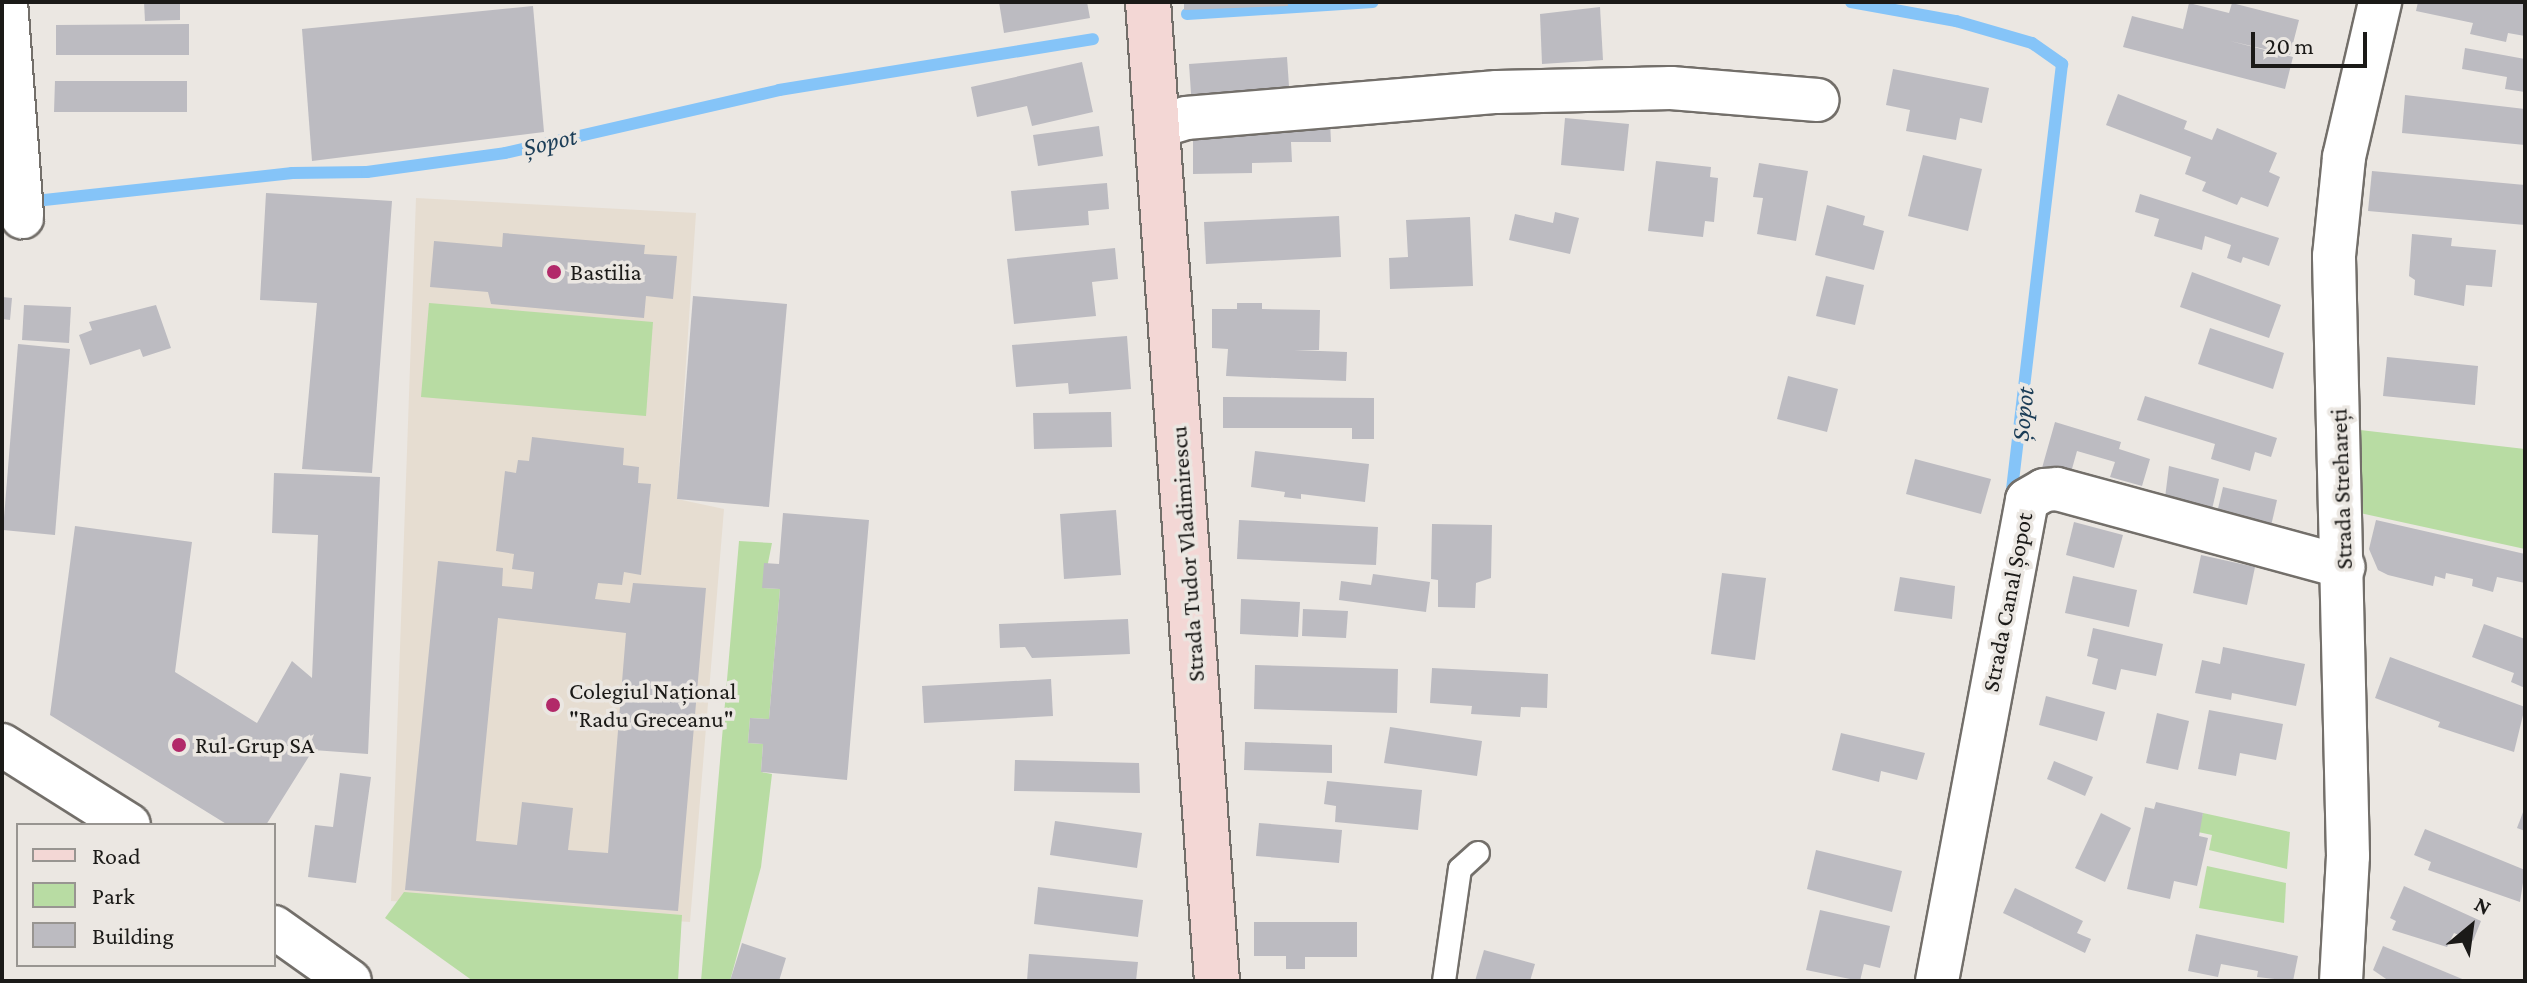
<!DOCTYPE html>
<html>
<head>
<meta charset="utf-8">
<style>
	body { margin:0 }
	#map { position:relative; width:2527px; height:983px; overflow:hidden; background:#ebe7e2; font-family:"Crimson Pro",serif }
	div>[style] { position:absolute }
	.built>* { inset:0; background:#e6ddd1 }
	.green>* { inset:0; background:#b8dca3 }
	.stream>* { height:12px; margin:-6px; padding:0 6px; transform-origin:6px; border-radius:6px; background:#85c4f8 }
	.building>* { inset:0; background:#bcbbc1 }
	.roads { filter:drop-shadow(2px 0 #736f6a) drop-shadow(-2px 0 #736f6a) drop-shadow(0 2px #736f6a) drop-shadow(0 -2px #736f6a) }
	.service>* { height:22px; margin:-11px; padding:0 11px; transform-origin:11px; border-radius:11px; background:#fff }
	.minor>* { height:42px; margin:-21px; padding:0 21px; transform-origin:21px; border-radius:21px; background:#fff }
	.secondary>* { height:44px; margin:-22px; padding:0 22px; transform-origin:22px; border-radius:22px; background:#f3d7d5 }
	.dots>* { width:22px; height:22px; translate:-50% -50%; box-sizing:border-box; border:4px solid #ebe7e2; border-radius:50% }
	span { translate:-50% -50%; white-space:nowrap; text-align:center; line-height:1.15; -webkit-text-stroke:7px #ebe7e2; paint-order:stroke }
	.poi-label { font-size:24px; color:#1b1a18 }
	.left { translate:0 -50%; text-align:left }
	.street-label { font-size:24px; color:#1b1a18 }
	.water-label { font-size:26px; color:#1b3d57; font-style:italic }
	.frame { position:absolute; inset:0; border:4px solid #1b1a18; pointer-events:none }
	.legend { position:absolute; left:16px; top:823px; width:260px; height:144px; box-sizing:border-box; background:#ebe7e2; border:2px solid #989591; margin:0; padding:10px 14px; list-style:none; font-size:24px; color:#1b1a18 }
	.legend li { display:flex; align-items:center; gap:16px; height:40px }
	.legend b { width:40px; border:2px solid #989591 }
	.north { position:absolute; left:2431px; top:887px; width:80px; height:80px; -webkit-text-stroke:6px #ebe7e2; paint-order:stroke; rotate:29deg; font-size:22px; font-weight:700; line-height:32px; text-align:center; color:#1b1a18 }
	.north::after { content:''; display:block; margin:auto; width:28px; height:36px; background:#1b1a18; clip-path:polygon(50% 0,100% 100%,50% 72%,0 100%) }
	.scale { position:absolute; left:2251px; top:32px; width:116px; height:36px; box-sizing:border-box; border:4px solid #1b1a18; border-top:0; padding-left:10px; font-size:24px; line-height:28px; white-space:nowrap; color:#1b1a18; -webkit-text-stroke:6px #ebe7e2; paint-order:stroke }
</style>
</head>
<body>
<div id="map">
	<div class="built">
		<div style="clip-path:polygon(416px 198px,696px 213px,677px 499px,724px 509px,690px 922px,391px 901px)"></div>
	</div>
	<div class="green">
		<div style="clip-path:polygon(429px 303px,653px 322px,646px 416px,421px 397px)"></div>
		<div style="clip-path:polygon(2360px 430px,2525px 449px,2525px 549px,2360px 513px)"></div>
		<div style="clip-path:polygon(739px 541px,772px 543px,763px 588px,780px 589px,769px 719px,750px 718px,748px 743px,763px 744px,761px 772px,772px 774px,761px 867px,730px 981px,701px 981px)"></div>
		<div style="clip-path:polygon(2203px 813px,2290px 832px,2287px 869px,2209px 850px,2212px 835px,2198px 832px)"></div>
		<div style="clip-path:polygon(2207px 866px,2286px 883px,2284px 923px,2199px 908px)"></div>
		<div style="clip-path:polygon(404px 892px,682px 915px,678px 981px,473px 981px,385px 918px)"></div>
	</div>
	<div class="stream">
		<div style="left:1851px;top:2px;width:107px;rotate:10.3deg"></div>
		<div style="left:1956px;top:21px;width:79px;rotate:16.1deg"></div>
		<div style="left:2032px;top:43px;width:37px;rotate:35deg"></div>
		<div style="left:2062px;top:64px;width:440px;rotate:96.7deg"></div>
		<div style="left:1187px;top:14px;width:186px;rotate:-3.7deg"></div>
		<div style="left:26px;top:202px;width:268px;rotate:-6.2deg"></div>
		<div style="left:292px;top:173px;width:75px;rotate:-0.8deg"></div>
		<div style="left:367px;top:172px;width:139px;rotate:-7.8deg"></div>
		<div style="left:505px;top:153px;width:281px;rotate:-12.9deg"></div>
		<div style="left:779px;top:90px;width:318px;rotate:-9.2deg"></div>
	</div>
	<div class="building">
		<div style="clip-path:polygon(144px 2px,180px 2px,180px 20px,145px 21px)"></div>
		<div style="clip-path:polygon(999px 2px,1087px 2px,1090px 18px,1004px 33px)"></div>
		<div style="clip-path:polygon(1184px 2px,1288px 2px,1288px 6px,1184px 10px)"></div>
		<div style="clip-path:polygon(2418px 2px,2525px 4px,2525px 36px,2508px 33px,2506px 42px,2470px 34px,2473px 23px,2416px 11px)"></div>
		<div style="clip-path:polygon(2189px 3px,2229px 13px,2232px 3px,2299px 20px,2290px 55px,2230px 41px,2293px 57px,2285px 89px,2123px 47px,2132px 16px,2183px 29px)"></div>
		<div style="clip-path:polygon(533px 6px,544px 132px,312px 161px,302px 29px)"></div>
		<div style="clip-path:polygon(1600px 7px,1603px 60px,1542px 64px,1540px 14px)"></div>
		<div style="clip-path:polygon(189px 24px,189px 55px,56px 55px,56px 25px)"></div>
		<div style="clip-path:polygon(2465px 48px,2525px 59px,2525px 92px,2505px 89px,2507px 77px,2462px 69px)"></div>
		<div style="clip-path:polygon(1287px 57px,1290px 101px,1192px 108px,1189px 64px)"></div>
		<div style="clip-path:polygon(1082px 62px,1093px 112px,1032px 126px,1027px 106px,977px 117px,971px 87px)"></div>
		<div style="clip-path:polygon(1893px 69px,1989px 88px,1982px 123px,1960px 118px,1956px 140px,1906px 131px,1910px 110px,1886px 105px)"></div>
		<div style="clip-path:polygon(55px 81px,187px 81px,187px 112px,54px 112px)"></div>
		<div style="clip-path:polygon(2118px 94px,2187px 121px,2184px 129px,2212px 140px,2217px 128px,2277px 153px,2269px 172px,2280px 177px,2268px 207px,2241px 197px,2237px 205px,2202px 191px,2206px 182px,2185px 174px,2191px 157px,2106px 125px)"></div>
		<div style="clip-path:polygon(2405px 95px,2525px 109px,2525px 145px,2402px 133px)"></div>
		<div style="clip-path:polygon(1565px 118px,1629px 124px,1624px 171px,1561px 165px)"></div>
		<div style="clip-path:polygon(1330px 121px,1331px 142px,1291px 142px,1292px 162px,1252px 163px,1252px 173px,1193px 174px,1193px 122px)"></div>
		<div style="clip-path:polygon(1099px 126px,1103px 156px,1038px 166px,1033px 135px)"></div>
		<div style="clip-path:polygon(1923px 155px,1982px 169px,1968px 231px,1908px 216px)"></div>
		<div style="clip-path:polygon(1656px 161px,1711px 167px,1710px 177px,1718px 178px,1714px 222px,1705px 221px,1703px 237px,1648px 231px)"></div>
		<div style="clip-path:polygon(1759px 163px,1808px 171px,1796px 241px,1757px 234px,1763px 198px,1753px 197px)"></div>
		<div style="clip-path:polygon(2372px 171px,2525px 185px,2525px 225px,2368px 211px)"></div>
		<div style="clip-path:polygon(1107px 183px,1109px 209px,1088px 211px,1089px 225px,1015px 231px,1011px 191px)"></div>
		<div style="clip-path:polygon(266px 193px,392px 201px,372px 473px,302px 469px,317px 303px,260px 300px)"></div>
		<div style="clip-path:polygon(2140px 194px,2279px 238px,2269px 266px,2243px 257px,2241px 263px,2227px 258px,2231px 245px,2205px 236px,2202px 250px,2154px 236px,2159px 219px,2135px 212px)"></div>
		<div style="clip-path:polygon(1827px 205px,1865px 216px,1863px 225px,1884px 231px,1874px 270px,1815px 255px)"></div>
		<div style="clip-path:polygon(1555px 212px,1579px 218px,1570px 254px,1509px 240px,1515px 214px,1553px 223px)"></div>
		<div style="clip-path:polygon(1339px 216px,1341px 257px,1206px 264px,1204px 222px)"></div>
		<div style="clip-path:polygon(1470px 217px,1473px 286px,1390px 289px,1389px 258px,1408px 257px,1406px 220px)"></div>
		<div style="clip-path:polygon(503px 233px,645px 245px,644px 254px,677px 256px,673px 299px,646px 296px,644px 318px,491px 304px,488px 292px,430px 287px,434px 241px,502px 247px)"></div>
		<div style="clip-path:polygon(2412px 234px,2452px 238px,2451px 246px,2496px 250px,2492px 287px,2466px 285px,2464px 306px,2414px 295px,2415px 280px,2409px 276px)"></div>
		<div style="clip-path:polygon(1115px 248px,1118px 279px,1092px 282px,1096px 316px,1014px 324px,1007px 259px)"></div>
		<div style="clip-path:polygon(2192px 272px,2281px 305px,2269px 338px,2180px 307px)"></div>
		<div style="clip-path:polygon(1826px 276px,1864px 285px,1855px 325px,1816px 316px)"></div>
		<div style="clip-path:polygon(693px 296px,787px 304px,769px 507px,677px 499px)"></div>
		<div style="clip-path:polygon(2px 297px,12px 298px,10px 320px,2px 319px)"></div>
		<div style="clip-path:polygon(1237px 303px,1262px 303px,1262px 309px,1320px 310px,1319px 350px,1294px 350px,1347px 352px,1346px 381px,1226px 376px,1228px 349px,1212px 348px,1212px 309px,1237px 309px)"></div>
		<div style="clip-path:polygon(24px 305px,71px 307px,69px 343px,22px 340px)"></div>
		<div style="clip-path:polygon(156px 305px,171px 348px,143px 357px,140px 349px,90px 365px,79px 335px,92px 330px,89px 322px)"></div>
		<div style="clip-path:polygon(2210px 328px,2284px 353px,2273px 389px,2198px 364px)"></div>
		<div style="clip-path:polygon(1127px 336px,1131px 389px,1069px 394px,1068px 383px,1016px 387px,1012px 345px)"></div>
		<div style="clip-path:polygon(18px 344px,70px 349px,55px 535px,3px 530px)"></div>
		<div style="clip-path:polygon(2387px 357px,2478px 366px,2475px 405px,2383px 396px)"></div>
		<div style="clip-path:polygon(1788px 376px,1838px 389px,1827px 432px,1777px 419px)"></div>
		<div style="clip-path:polygon(2145px 396px,2277px 438px,2271px 457px,2255px 452px,2250px 471px,2211px 459px,2215px 444px,2137px 420px)"></div>
		<div style="clip-path:polygon(1223px 397px,1374px 398px,1374px 439px,1352px 439px,1352px 428px,1223px 428px)"></div>
		<div style="clip-path:polygon(1111px 412px,1112px 447px,1034px 449px,1033px 413px)"></div>
		<div style="clip-path:polygon(2055px 422px,2121px 442px,2119px 449px,2150px 459px,2142px 486px,2110px 477px,2115px 462px,2077px 451px,2070px 476px,2042px 468px)"></div>
		<div style="clip-path:polygon(evenodd,532px 437px,624px 448px,623px 465px,639px 467px,638px 483px,651px 484px,641px 575px,624px 572px,622px 585px,598px 583px,595px 599px,630px 603px,633px 583px,706px 588px,678px 911px,405px 890px,438px 561px,503px 568px,502px 586px,532px 589px,534px 572px,512px 569px,514px 554px,496px 551px,505px 471px,516px 473px,518px 460px,529px 461px,532px 437px,498px 618px,626px 633px,608px 853px,568px 850px,573px 808px,522px 802px,517px 845px,476px 841px,498px 618px)"></div>
		<div style="clip-path:polygon(1255px 451px,1369px 464px,1365px 502px,1301px 494px,1301px 499px,1284px 497px,1285px 492px,1251px 487px)"></div>
		<div style="clip-path:polygon(1915px 459px,1991px 479px,1981px 514px,1906px 494px)"></div>
		<div style="clip-path:polygon(2169px 466px,2219px 479px,2210px 518px,2164px 506px)"></div>
		<div style="clip-path:polygon(274px 473px,380px 477px,368px 754px,313px 750px,266px 825px,228px 825px,50px 715px,75px 526px,192px 542px,175px 672px,257px 723px,292px 661px,312px 678px,318px 535px,272px 533px)"></div>
		<div style="clip-path:polygon(2223px 487px,2277px 500px,2271px 526px,2217px 513px)"></div>
		<div style="clip-path:polygon(1116px 510px,1121px 575px,1064px 579px,1060px 514px)"></div>
		<div style="clip-path:polygon(783px 513px,869px 520px,847px 780px,761px 772px,763px 744px,748px 743px,750px 718px,769px 719px,780px 589px,762px 588px,764px 563px,779px 564px)"></div>
		<div style="clip-path:polygon(1239px 520px,1378px 527px,1376px 565px,1237px 559px)"></div>
		<div style="clip-path:polygon(2376px 520px,2525px 554px,2525px 583px,2497px 577px,2493px 592px,2472px 586px,2473px 579px,2446px 573px,2445px 579px,2435px 576px,2433px 586px,2388px 575px,2378px 570px,2369px 549px)"></div>
		<div style="clip-path:polygon(2074px 522px,2123px 535px,2114px 568px,2066px 555px)"></div>
		<div style="clip-path:polygon(1432px 524px,1492px 525px,1491px 578px,1476px 583px,1475px 608px,1438px 607px,1438px 580px,1431px 579px)"></div>
		<div style="clip-path:polygon(2201px 555px,2255px 567px,2247px 605px,2193px 593px)"></div>
		<div style="clip-path:polygon(1722px 573px,1766px 578px,1755px 660px,1711px 654px)"></div>
		<div style="clip-path:polygon(1373px 574px,1430px 582px,1426px 612px,1339px 600px,1341px 581px,1371px 585px)"></div>
		<div style="clip-path:polygon(2073px 576px,2137px 590px,2129px 627px,2065px 613px)"></div>
		<div style="clip-path:polygon(1900px 577px,1955px 586px,1952px 619px,1894px 611px)"></div>
		<div style="clip-path:polygon(1241px 599px,1300px 602px,1298px 637px,1240px 634px)"></div>
		<div style="clip-path:polygon(1303px 609px,1348px 611px,1346px 638px,1302px 636px)"></div>
		<div style="clip-path:polygon(1128px 619px,1130px 654px,1032px 658px,1025px 647px,1000px 648px,999px 624px)"></div>
		<div style="clip-path:polygon(2484px 624px,2525px 639px,2525px 688px,2511px 682px,2514px 673px,2472px 657px)"></div>
		<div style="clip-path:polygon(2093px 628px,2163px 644px,2156px 676px,2121px 669px,2116px 690px,2092px 684px,2098px 659px,2087px 656px)"></div>
		<div style="clip-path:polygon(2223px 647px,2305px 664px,2296px 706px,2232px 693px,2231px 700px,2195px 693px,2202px 660px,2220px 664px)"></div>
		<div style="clip-path:polygon(2390px 657px,2525px 707px,2514px 752px,2438px 727px,2440px 722px,2375px 698px)"></div>
		<div style="clip-path:polygon(1255px 665px,1398px 669px,1397px 713px,1254px 709px)"></div>
		<div style="clip-path:polygon(1432px 668px,1548px 674px,1547px 708px,1521px 707px,1520px 717px,1471px 714px,1472px 706px,1430px 703px)"></div>
		<div style="clip-path:polygon(1051px 679px,1053px 716px,924px 723px,922px 686px)"></div>
		<div style="clip-path:polygon(2046px 696px,2105px 712px,2097px 741px,2039px 725px)"></div>
		<div style="clip-path:polygon(2209px 710px,2283px 724px,2276px 760px,2240px 753px,2236px 776px,2198px 769px)"></div>
		<div style="clip-path:polygon(2157px 713px,2189px 721px,2178px 770px,2146px 763px)"></div>
		<div style="clip-path:polygon(1390px 727px,1482px 741px,1477px 776px,1384px 763px)"></div>
		<div style="clip-path:polygon(1841px 733px,1925px 753px,1917px 780px,1881px 771px,1879px 782px,1832px 770px)"></div>
		<div style="clip-path:polygon(1245px 742px,1332px 745px,1332px 773px,1244px 770px)"></div>
		<div style="clip-path:polygon(1015px 760px,1139px 763px,1140px 793px,1014px 791px)"></div>
		<div style="clip-path:polygon(2054px 761px,2093px 777px,2085px 796px,2047px 779px)"></div>
		<div style="clip-path:polygon(340px 773px,371px 777px,356px 883px,308px 877px,315px 825px,333px 827px)"></div>
		<div style="clip-path:polygon(1327px 781px,1422px 790px,1418px 830px,1335px 822px,1336px 806px,1324px 804px)"></div>
		<div style="clip-path:polygon(2156px 802px,2203px 813px,2199px 836px,2208px 838px,2197px 886px,2174px 881px,2170px 899px,2127px 889px,2145px 807px,2154px 809px)"></div>
		<div style="clip-path:polygon(2525px 807px,2525px 831px,2517px 828px)"></div>
		<div style="clip-path:polygon(2101px 813px,2131px 828px,2105px 882px,2075px 868px)"></div>
		<div style="clip-path:polygon(1055px 821px,1142px 833px,1137px 868px,1050px 855px)"></div>
		<div style="clip-path:polygon(1259px 823px,1342px 830px,1339px 863px,1256px 856px)"></div>
		<div style="clip-path:polygon(2425px 829px,2525px 870px,2520px 902px,2428px 870px,2431px 862px,2414px 855px)"></div>
		<div style="clip-path:polygon(1816px 850px,1902px 871px,1892px 912px,1807px 889px)"></div>
		<div style="clip-path:polygon(2404px 886px,2481px 921px,2473px 941px,2454px 933px,2447px 947px,2392px 930px,2396px 921px,2390px 918px)"></div>
		<div style="clip-path:polygon(1038px 887px,1143px 900px,1138px 937px,1034px 924px)"></div>
		<div style="clip-path:polygon(2015px 888px,2083px 921px,2077px 933px,2091px 939px,2085px 953px,2003px 913px)"></div>
		<div style="clip-path:polygon(1820px 910px,1890px 926px,1880px 968px,1864px 964px,1860px 981px,1806px 970px)"></div>
		<div style="clip-path:polygon(1254px 922px,1357px 922px,1357px 957px,1305px 957px,1305px 969px,1286px 969px,1286px 956px,1254px 956px)"></div>
		<div style="clip-path:polygon(2196px 934px,2298px 956px,2293px 981px,2257px 977px,2258px 971px,2221px 964px,2218px 977px,2188px 971px)"></div>
		<div style="clip-path:polygon(742px 943px,786px 958px,779px 981px,730px 981px)"></div>
		<div style="clip-path:polygon(2383px 946px,2467px 981px,2389px 981px,2373px 970px)"></div>
		<div style="clip-path:polygon(1484px 950px,1535px 964px,1530px 981px,1475px 981px)"></div>
		<div style="clip-path:polygon(1029px 954px,1138px 962px,1136px 981px,1027px 981px)"></div>
	</div>
	<div class="roads">
		<div class="service">
			<div style="left:1444px;top:981px;width:113px;rotate:-81.9deg"></div>
			<div style="left:1460px;top:869px;width:24px;rotate:-42deg"></div>
		</div>
		<div class="minor">
			<div style="left:6px;top:2px;width:216px;rotate:85.7deg"></div>
			<div style="left:1157px;top:127px;width:30px;rotate:-17deg"></div>
			<div style="left:1186px;top:118px;width:312px;rotate:-4.8deg"></div>
			<div style="left:1497px;top:92px;width:174px;rotate:-1.3deg"></div>
			<div style="left:1671px;top:88px;width:147px;rotate:4.7deg"></div>
			<div style="left:2px;top:745px;width:150px;rotate:32.2deg"></div>
			<div style="left:274px;top:927px;width:93px;rotate:35.4deg"></div>
			<div style="left:1937px;top:981px;width:489px;rotate:-79.4deg"></div>
			<div style="left:2027px;top:500px;width:20px;rotate:-30deg"></div>
			<div style="left:2044px;top:490px;width:13px;rotate:-4deg"></div>
			<div style="left:2057px;top:489px;width:297px;rotate:15.2deg"></div>
			<div style="left:2341px;top:981px;width:125px;rotate:-86.8deg"></div>
			<div style="left:2348px;top:856px;width:600px;rotate:-91.34deg"></div>
			<div style="left:2334px;top:256px;width:100px;rotate:-84.2deg"></div>
			<div style="left:2344px;top:157px;width:159px;rotate:-76.9deg"></div>
		</div>
		<div class="secondary">
			<div style="left:1148px;top:2px;width:981px;rotate:85.97deg"></div>
		</div>
	</div>
	<div class="dots">
		<div style="left:554px;top:272px;background:#b22969"></div>
		<div style="left:553px;top:705px;background:#b22969"></div>
		<div style="left:179px;top:745px;background:#b22969"></div>
	</div>
	<div class="poi-label">
		<span class="left" style="left:570px;top:272px">Bastilia</span>
		<span class="left" style="left:569px;top:705px">Colegiul Național<br>"Radu Greceanu"</span>
		<span class="left" style="left:195px;top:745px">Rul-Grup SA</span>
	</div>
	<div class="street-label">
		<span style="left:2341px;top:489px;rotate:-92deg">Strada Strehareți</span>
		<span style="left:1187px;top:554px;rotate:-94deg">Strada Tudor Vladimirescu</span>
		<span style="left:2007px;top:602px;rotate:-79deg">Strada Canal Șopot</span>
	</div>
	<div class="water-label">
		<span style="left:550px;top:142px;rotate:-13deg">Șopot</span>
		<span style="left:2023px;top:414px;rotate:-84deg">Șopot</span>
	</div>
	<div class="frame"></div>
	<ul class="legend">
	<li><b style="height:10px;background:#f3d7d5"></b>Road</li>
	<li><b style="height:22px;background:#b8dca3"></b>Park</li>
	<li><b style="height:22px;background:#bcbbc1"></b>Building</li>
	</ul>
	<div class="north">N</div>
	<div class="scale">20 m</div>
</div>
</body>
</html>
